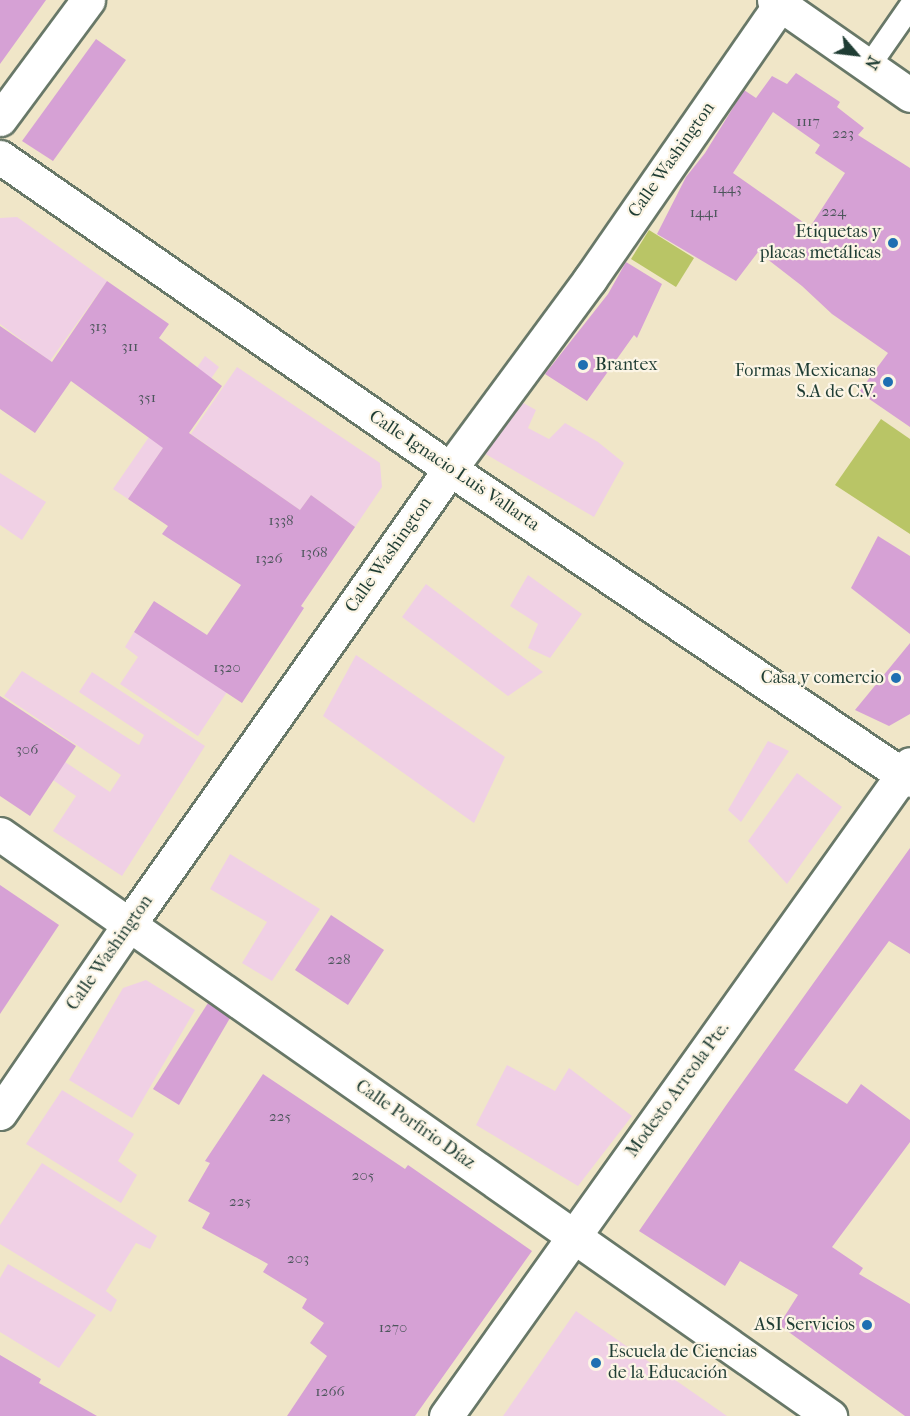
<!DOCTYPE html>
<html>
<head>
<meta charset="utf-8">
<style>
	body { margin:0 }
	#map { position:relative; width:910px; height:1416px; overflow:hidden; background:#f0e6c8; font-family:"IM FELL French Canon",serif }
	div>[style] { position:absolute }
	.built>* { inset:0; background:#f0d0e5 }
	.green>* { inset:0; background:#b9c566 }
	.building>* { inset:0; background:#d6a1d5 }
	.roads { filter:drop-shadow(2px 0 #687868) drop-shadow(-2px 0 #687868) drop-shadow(0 2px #687868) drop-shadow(0 -2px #687868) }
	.service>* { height:22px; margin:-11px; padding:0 11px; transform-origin:11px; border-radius:11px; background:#fff }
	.minor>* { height:33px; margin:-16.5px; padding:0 16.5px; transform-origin:16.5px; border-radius:16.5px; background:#fff }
	.secondary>* { height:33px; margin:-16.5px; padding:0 16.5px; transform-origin:16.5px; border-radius:16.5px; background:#fff }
	.dots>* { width:16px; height:16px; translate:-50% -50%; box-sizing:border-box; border:3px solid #fcf5e5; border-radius:50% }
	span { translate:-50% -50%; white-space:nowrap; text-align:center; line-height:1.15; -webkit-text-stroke:4.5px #fcf5e5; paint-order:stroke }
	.number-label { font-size:15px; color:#4d565c }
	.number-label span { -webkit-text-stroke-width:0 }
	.street-label { font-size:18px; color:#1f3d34 }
	.poi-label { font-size:18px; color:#1f3d34 }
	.right { translate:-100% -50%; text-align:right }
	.left { translate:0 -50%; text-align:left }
	.north { position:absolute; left:826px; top:24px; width:60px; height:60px; -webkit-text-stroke:4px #fcf5e5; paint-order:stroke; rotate:118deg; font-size:16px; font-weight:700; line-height:24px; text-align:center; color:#1f3d34 }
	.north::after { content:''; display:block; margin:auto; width:21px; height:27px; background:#1f3d34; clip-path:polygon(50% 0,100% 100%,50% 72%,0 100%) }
</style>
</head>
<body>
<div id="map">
	<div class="built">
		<div style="clip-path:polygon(17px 217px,107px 281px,50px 361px,0 324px,0 218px)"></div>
		<div style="clip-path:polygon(205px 356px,219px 367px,128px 499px,113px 489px)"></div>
		<div style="clip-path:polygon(237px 367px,380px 463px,382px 487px,355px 527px,311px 495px,300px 510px,191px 434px)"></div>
		<div style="clip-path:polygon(518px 400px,536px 410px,528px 428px,549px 439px,565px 423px,598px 442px,624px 463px,594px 517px,482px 452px)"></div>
		<div style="clip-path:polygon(0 473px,46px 502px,22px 540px,0 525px)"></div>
		<div style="clip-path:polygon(528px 575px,582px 614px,550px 658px,528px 648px,538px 624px,510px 606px)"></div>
		<div style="clip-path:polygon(426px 584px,543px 672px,508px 696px,402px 617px)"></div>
		<div style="clip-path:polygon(134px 632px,227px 692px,198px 736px,120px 684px,138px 657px,125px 647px)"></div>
		<div style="clip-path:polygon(356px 655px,505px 757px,474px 823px,323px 716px)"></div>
		<div style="clip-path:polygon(22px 671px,139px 745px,144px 735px,79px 692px,92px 672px,205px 746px,122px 876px,53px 831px,76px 796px,53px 780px,65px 762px,110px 792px,121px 775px,4px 696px)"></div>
		<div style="clip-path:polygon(768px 741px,789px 751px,741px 822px,728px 810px)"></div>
		<div style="clip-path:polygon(797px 773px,842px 807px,787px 884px,748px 841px)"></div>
		<div style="clip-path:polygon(230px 854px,320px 909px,272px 981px,242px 963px,267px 922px,210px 889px)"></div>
		<div style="clip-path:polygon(146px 980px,195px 1010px,132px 1118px,69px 1080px,123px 988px)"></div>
		<div style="clip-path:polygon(507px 1065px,555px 1091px,569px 1068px,632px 1116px,578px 1186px,476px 1125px)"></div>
		<div style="clip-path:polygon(62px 1090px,134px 1134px,118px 1161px,137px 1175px,121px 1203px,26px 1144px)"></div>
		<div style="clip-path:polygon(42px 1163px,157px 1236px,150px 1249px,136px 1243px,106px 1291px,117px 1300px,111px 1312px,0 1244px,0 1225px)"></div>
		<div style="clip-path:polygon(8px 1264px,96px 1315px,59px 1368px,0 1332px,0 1278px)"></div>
		<div style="clip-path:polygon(576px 1311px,727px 1416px,503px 1416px)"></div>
	</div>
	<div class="green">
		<div style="clip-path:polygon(649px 230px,694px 258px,676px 287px,631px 259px)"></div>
		<div style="clip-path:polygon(881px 419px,910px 439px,910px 534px,835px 485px)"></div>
	</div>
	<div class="building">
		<div style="clip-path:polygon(0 0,46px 0,0 64px)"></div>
		<div style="clip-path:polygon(96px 39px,126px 60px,53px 161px,22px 141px)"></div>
		<div style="clip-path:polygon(evenodd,796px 73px,840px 102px,837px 107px,864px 128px,858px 135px,910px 168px,910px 427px,859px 392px,888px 353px,832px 314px,802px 286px,758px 252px,736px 281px,657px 234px,686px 177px,705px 153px,744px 90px,756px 98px,772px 76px,787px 84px,796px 73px,773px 112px,820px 145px,815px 153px,845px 173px,810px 227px,733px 173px,773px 112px)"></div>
		<div style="clip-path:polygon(626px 262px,662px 284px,637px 338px,634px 335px,587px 401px,545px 374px,608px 294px)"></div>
		<div style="clip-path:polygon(107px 281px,169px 324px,159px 338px,222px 386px,189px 433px,300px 510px,311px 495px,355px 527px,301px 606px,304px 608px,242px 703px,134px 632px,154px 601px,207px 635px,241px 585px,162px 534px,168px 526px,128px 499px,163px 448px,71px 381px,35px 433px,0 409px,0 326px,52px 362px)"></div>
		<div style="clip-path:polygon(878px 536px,910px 556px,910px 634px,851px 588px)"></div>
		<div style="clip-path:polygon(910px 643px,910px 714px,889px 726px,855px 710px)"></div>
		<div style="clip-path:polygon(0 696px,76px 746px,30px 816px,0 796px)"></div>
		<div style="clip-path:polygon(910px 848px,910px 954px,889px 941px,794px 1070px,847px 1104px,861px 1084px,910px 1120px,910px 1142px,832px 1247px,863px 1268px,859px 1274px,910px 1304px,910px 1416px,905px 1416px,779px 1325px,798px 1295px,740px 1261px,725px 1286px,639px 1231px,727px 1104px)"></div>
		<div style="clip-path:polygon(0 885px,59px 925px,0 1014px)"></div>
		<div style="clip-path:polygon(331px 915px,384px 950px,348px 1005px,295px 970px)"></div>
		<div style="clip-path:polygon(208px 1003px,230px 1018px,179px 1105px,153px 1089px)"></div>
		<div style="clip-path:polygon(263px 1074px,405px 1169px,408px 1165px,532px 1251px,415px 1416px,287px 1416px,327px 1356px,310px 1343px,324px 1323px,302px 1308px,307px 1299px,263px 1272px,268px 1264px,202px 1228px,210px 1213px,188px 1201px,210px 1163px,205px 1161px)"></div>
		<div style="clip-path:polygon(0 1355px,41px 1379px,39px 1383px,97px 1416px,0 1416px)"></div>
	</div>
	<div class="roads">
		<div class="service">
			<div style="left:869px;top:66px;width:72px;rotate:-55.2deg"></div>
		</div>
		<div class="minor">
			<div style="left:774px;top:0;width:166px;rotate:34.9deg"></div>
			<div style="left:0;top:119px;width:148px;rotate:-53.5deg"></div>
			<div style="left:0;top:157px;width:548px;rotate:34.73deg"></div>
			<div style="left:450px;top:469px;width:555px;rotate:34.06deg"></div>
			<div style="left:0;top:834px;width:1014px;rotate:35.04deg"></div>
			<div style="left:446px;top:1416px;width:800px;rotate:-54.56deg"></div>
		</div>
		<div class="secondary">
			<div style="left:0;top:1113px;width:230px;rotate:-55.6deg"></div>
			<div style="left:130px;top:923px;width:555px;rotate:-54.82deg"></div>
			<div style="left:450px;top:469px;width:236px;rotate:-53.6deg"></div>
			<div style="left:590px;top:279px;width:339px;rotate:-55.3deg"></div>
		</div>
	</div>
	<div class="dots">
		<div style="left:893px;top:243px;background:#1f6fb2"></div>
		<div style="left:583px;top:365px;background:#1f6fb2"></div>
		<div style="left:888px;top:382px;background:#1f6fb2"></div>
		<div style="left:896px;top:678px;background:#1f6fb2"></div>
		<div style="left:867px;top:1325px;background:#1f6fb2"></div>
		<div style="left:596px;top:1363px;background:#1f6fb2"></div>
	</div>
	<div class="number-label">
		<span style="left:808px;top:122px">1117</span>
		<span style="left:843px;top:134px">223</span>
		<span style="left:727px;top:189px">1443</span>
		<span style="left:834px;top:212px">224</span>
		<span style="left:704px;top:213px">1441</span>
		<span style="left:98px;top:327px">313</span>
		<span style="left:130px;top:347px">311</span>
		<span style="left:147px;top:398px">351</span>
		<span style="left:281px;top:521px">1338</span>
		<span style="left:314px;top:553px">1368</span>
		<span style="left:269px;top:559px">1326</span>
		<span style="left:227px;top:668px">1320</span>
		<span style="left:27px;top:750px">306</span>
		<span style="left:339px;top:960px">228</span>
		<span style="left:280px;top:1117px">225</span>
		<span style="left:363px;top:1176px">205</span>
		<span style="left:240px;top:1202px">225</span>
		<span style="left:298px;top:1259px">203</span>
		<span style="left:393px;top:1328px">1270</span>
		<span style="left:330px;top:1392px">1266</span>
	</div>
	<div class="street-label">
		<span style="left:672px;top:160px;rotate:-55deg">Calle Washington</span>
		<span style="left:454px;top:471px;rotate:34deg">Calle Ignacio Luis Vallarta</span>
		<span style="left:389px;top:555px;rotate:-55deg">Calle Washington</span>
		<span style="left:110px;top:953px;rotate:-55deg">Calle Washington</span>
		<span style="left:678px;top:1090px;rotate:-54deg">Modesto Arreola Pte.</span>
		<span style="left:415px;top:1125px;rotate:35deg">Calle Porfirio Díaz</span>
	</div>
	<div class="poi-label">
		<span class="right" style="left:881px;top:243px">Etiquetas y<br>placas metálicas</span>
		<span class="left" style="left:595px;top:365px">Brantex</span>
		<span class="right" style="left:876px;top:382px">Formas Mexicanas<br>S.A de C.V.</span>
		<span class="right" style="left:884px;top:678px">Casa y comercio</span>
		<span class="right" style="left:855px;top:1325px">ASI Servicios</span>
		<span class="left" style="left:608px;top:1363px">Escuela de Ciencias<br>de la Educación</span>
	</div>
	<div class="north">N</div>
</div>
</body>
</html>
